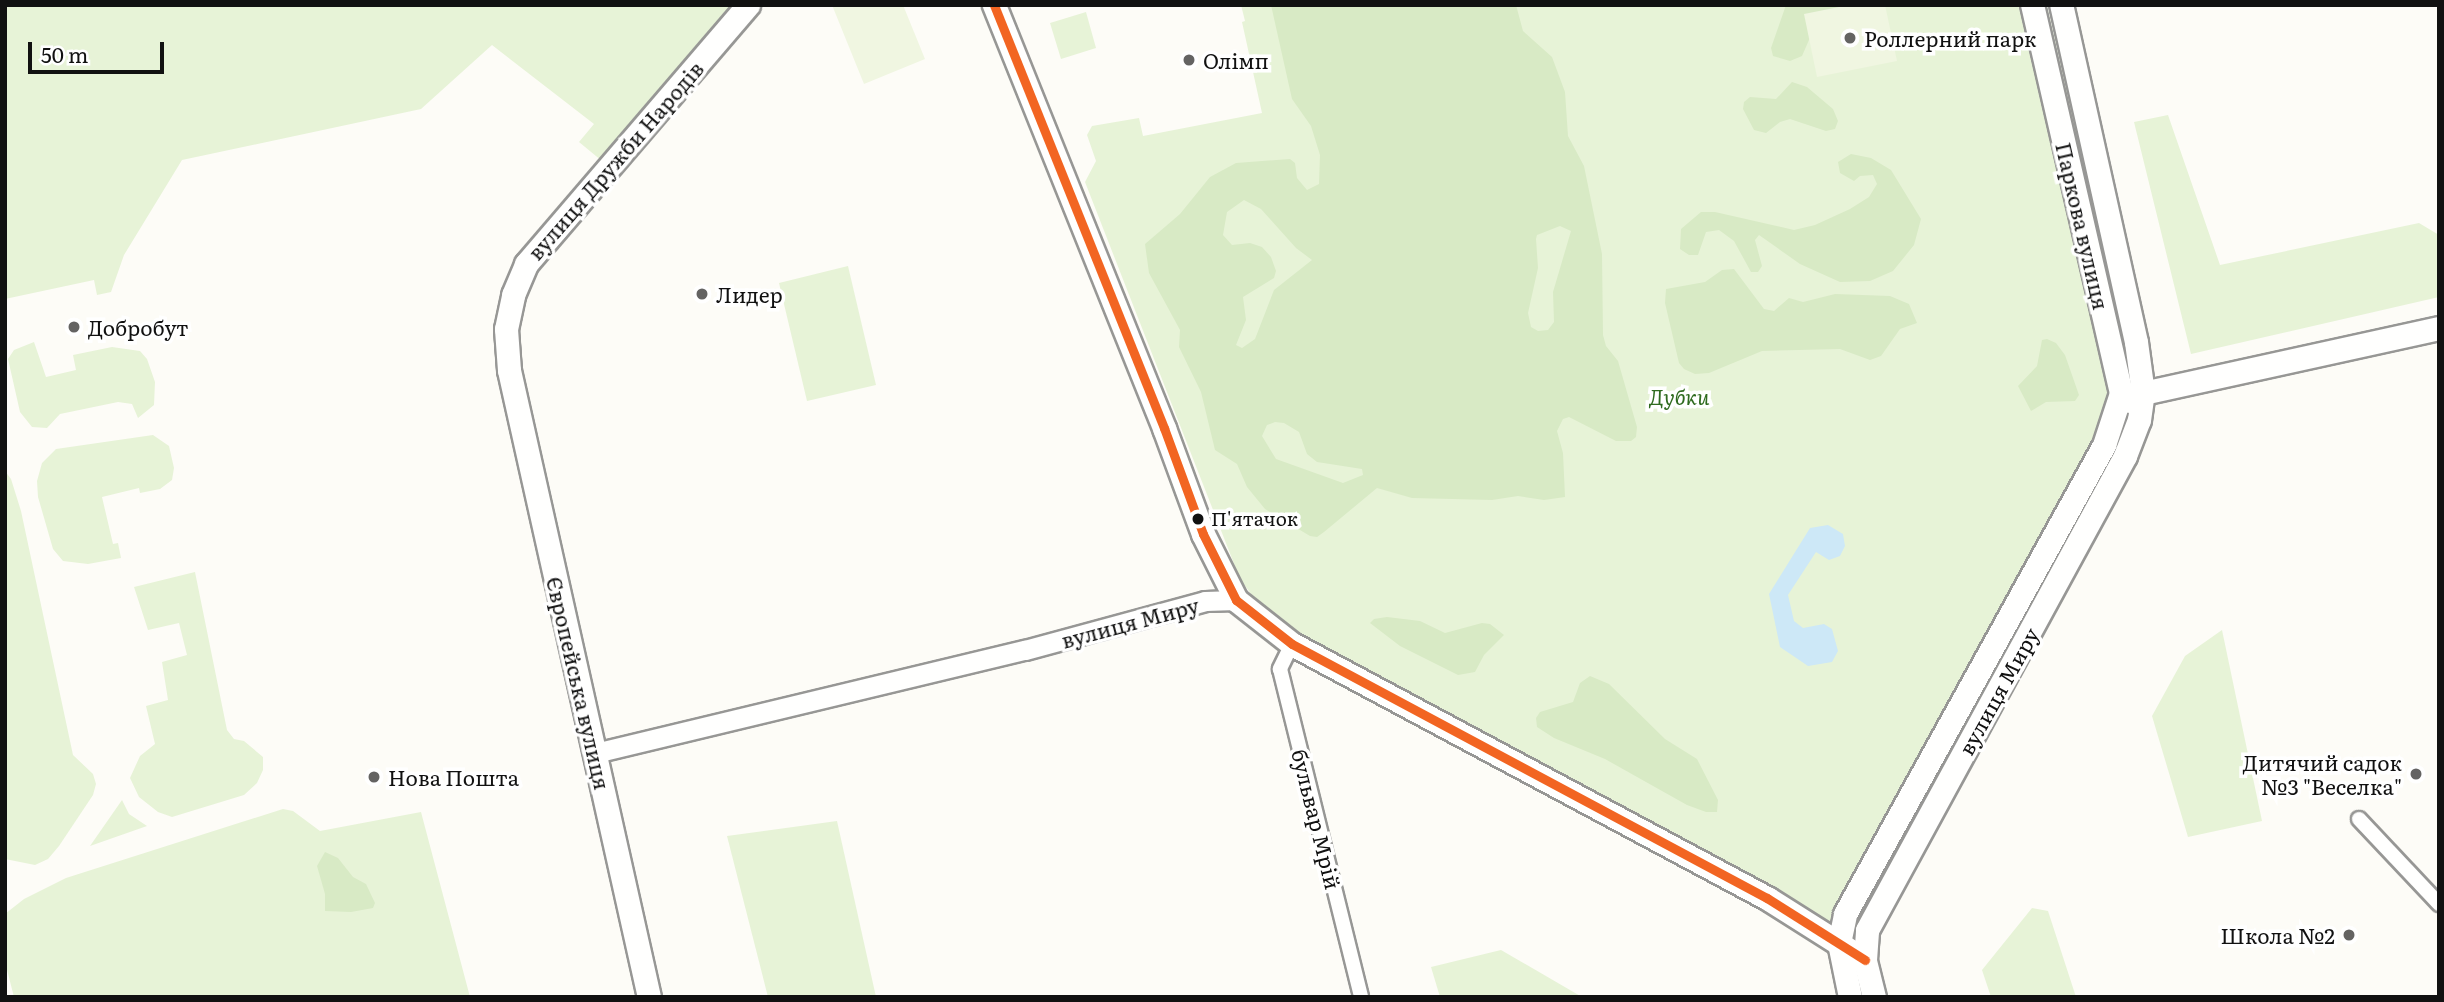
<!DOCTYPE html>
<html>
<head>
<meta charset="utf-8">
<style>
	body { margin:0 }
	#map { position:relative; width:2444px; height:1002px; overflow:hidden; background:#fdfcf7; font-family:Literata,serif }
	div>[style] { position:absolute }
	.green>* { inset:0; background:#e7f3d7 }
	.forest>* { inset:0; background:#d8eac5 }
	.pitch>* { inset:0; background:#f0f6e1 }
	.water>* { inset:0; background:#cde8f7 }
	.roads { filter:drop-shadow(2px 0 #979795) drop-shadow(-2px 0 #979795) drop-shadow(0 2px #979795) drop-shadow(0 -2px #979795) }
	.pedestrian>* { height:14px; margin:-7px; padding:0 7px; transform-origin:7px; border-radius:7px; background:#fffffe }
	.minor>* { height:19px; margin:-9.5px; padding:0 9.5px; transform-origin:9.5px; border-radius:9.5px; background:#fffffe }
	.tertiary>* { height:23px; margin:-11.5px; padding:0 11.5px; transform-origin:11.5px; border-radius:11.5px; background:#fffffe }
	.bus-1>* { height:9px; margin:-4.5px; padding:0 4.5px; transform-origin:4.5px; border-radius:4.5px; background:#f26522 }
	.dots>* { width:19px; height:19px; translate:-50% -50%; box-sizing:border-box; border:4px solid #fff; border-radius:50% }
	span { translate:-50% -50%; white-space:nowrap; text-align:center; line-height:1.15; -webkit-text-stroke:7px #fff; paint-order:stroke }
	.bus-label { font-size:19px; color:#111 }
	.left { translate:0 -50%; text-align:left }
	.poi-label { font-size:21px; color:#111 }
	.right { translate:-100% -50%; text-align:right }
	.street-label { font-size:21px; color:#111 }
	.park-label { font-size:21px; color:#2f6b1f; font-style:italic }
	.frame { position:absolute; inset:0; border:7px solid #111; pointer-events:none }
	.scale { position:absolute; left:28px; top:42px; width:136px; height:32px; box-sizing:border-box; border:4px solid #111; border-top:0; padding-left:9px; font-size:21px; line-height:24px; white-space:nowrap; color:#111; -webkit-text-stroke:5px #fff; paint-order:stroke }
</style>
</head>
<body>
<div id="map">
	<div class="green">
		<div style="clip-path:polygon(5px 5px,732px 5px,602px 161px,579px 142px,594px 124px,492px 45px,421px 109px,182px 160px,124px 255px,111px 292px,97px 295px,94px 280px,5px 299px)"></div>
		<div style="clip-path:polygon(1241px 5px,2022px 5px,2110px 391px,2104px 424px,1835px 927px,1289px 629px,1257px 602px,1240px 579px,1085px 182px,1096px 161px,1087px 135px,1092px 126px,1139px 118px,1143px 136px,1262px 113px,1242px 22px,1245px 21px)"></div>
		<div style="clip-path:polygon(2039px 5px,2047px 5px,2125px 343px,2117px 344px)"></div>
		<div style="clip-path:polygon(1086px 12px,1096px 48px,1061px 59px,1050px 23px)"></div>
		<div style="clip-path:polygon(2168px 115px,2220px 265px,2419px 223px,2439px 235px,2439px 297px,2191px 354px,2134px 122px)"></div>
		<div style="clip-path:polygon(848px 266px,876px 385px,807px 401px,779px 283px)"></div>
		<div style="clip-path:polygon(34px 342px,46px 377px,76px 370px,73px 355px,112px 347px,140px 351px,147px 359px,155px 382px,154px 405px,138px 418px,132px 404px,118px 402px,60px 414px,47px 428px,32px 427px,20px 412px,8px 359px,14px 350px)"></div>
		<div style="clip-path:polygon(153px 435px,169px 446px,174px 468px,172px 480px,160px 489px,140px 493px,139px 488px,102px 497px,113px 544px,118px 543px,121px 558px,88px 564px,63px 561px,53px 549px,38px 497px,37px 481px,42px 463px,56px 449px)"></div>
		<div style="clip-path:polygon(2105px 457px,2112px 461px,1859px 927px,1851px 923px)"></div>
		<div style="clip-path:polygon(5px 471px,11px 479px,21px 511px,73px 755px,93px 774px,96px 784px,93px 795px,59px 846px,48px 859px,35px 865px,5px 859px)"></div>
		<div style="clip-path:polygon(195px 572px,227px 730px,234px 739px,244px 741px,263px 757px,263px 770px,257px 783px,244px 795px,172px 817px,158px 812px,139px 797px,130px 778px,140px 756px,155px 744px,146px 706px,168px 700px,162px 662px,187px 655px,179px 623px,148px 630px,134px 587px)"></div>
		<div style="clip-path:polygon(2222px 630px,2262px 821px,2188px 837px,2152px 716px,2185px 656px)"></div>
		<div style="clip-path:polygon(122px 800px,129px 814px,147px 826px,90px 846px)"></div>
		<div style="clip-path:polygon(283px 809px,293px 811px,320px 831px,421px 812px,470px 997px,14px 997px,5px 962px,5px 914px,24px 899px,66px 878px)"></div>
		<div style="clip-path:polygon(837px 821px,876px 997px,768px 997px,727px 836px)"></div>
		<div style="clip-path:polygon(2032px 908px,2048px 911px,2076px 997px,1991px 997px,1982px 970px)"></div>
		<div style="clip-path:polygon(1501px 950px,1582px 997px,1440px 997px,1431px 967px)"></div>
	</div>
	<div class="forest">
		<div style="clip-path:polygon(evenodd,1271px 5px,1516px 5px,1523px 31px,1552px 57px,1565px 92px,1568px 136px,1584px 166px,1602px 254px,1603px 335px,1606px 346px,1618px 361px,1637px 427px,1636px 437px,1631px 441px,1616px 441px,1569px 417px,1563px 419px,1557px 431px,1563px 453px,1565px 497px,1544px 500px,1518px 496px,1492px 500px,1412px 498px,1377px 488px,1324px 532px,1317px 537px,1310px 536px,1265px 509px,1247px 487px,1237px 464px,1215px 450px,1201px 392px,1179px 347px,1180px 330px,1149px 273px,1145px 244px,1180px 214px,1210px 177px,1236px 163px,1290px 159px,1295px 163px,1297px 178px,1307px 190px,1319px 184px,1320px 155px,1311px 126px,1292px 99px,1271px 5px,1244px 200px,1261px 209px,1296px 248px,1312px 260px,1274px 290px,1255px 339px,1242px 348px,1236px 345px,1246px 320px,1243px 297px,1274px 278px,1276px 271px,1271px 257px,1262px 247px,1250px 243px,1232px 245px,1223px 235px,1227px 212px,1244px 200px,1271px 5px,1560px 226px,1571px 231px,1553px 292px,1554px 322px,1548px 330px,1538px 331px,1531px 327px,1528px 313px,1538px 268px,1536px 239px,1537px 235px,1560px 226px,1271px 5px,1275px 422px,1284px 423px,1299px 432px,1307px 454px,1317px 462px,1362px 469px,1363px 475px,1343px 483px,1276px 459px,1262px 436px,1267px 425px,1275px 422px)"></div>
		<div style="clip-path:polygon(1786px 5px,1879px 5px,1812px 33px,1802px 56px,1790px 61px,1773px 56px,1771px 48px)"></div>
		<div style="clip-path:polygon(1792px 82px,1807px 87px,1833px 109px,1838px 121px,1835px 129px,1826px 131px,1790px 119px,1780px 122px,1766px 133px,1754px 130px,1743px 109px,1744px 102px,1750px 97px,1776px 99px)"></div>
		<div style="clip-path:polygon(1851px 154px,1871px 158px,1891px 170px,1921px 219px,1914px 245px,1893px 271px,1870px 281px,1840px 282px,1800px 264px,1759px 235px,1755px 240px,1762px 266px,1758px 272px,1751px 272px,1734px 241px,1719px 230px,1706px 232px,1698px 255px,1689px 255px,1680px 249px,1681px 229px,1701px 212px,1715px 212px,1794px 230px,1815px 225px,1850px 209px,1869px 197px,1877px 184px,1873px 175px,1860px 176px,1854px 181px,1840px 173px,1838px 162px)"></div>
		<div style="clip-path:polygon(1734px 269px,1764px 309px,1774px 311px,1789px 298px,1803px 302px,1835px 294px,1890px 296px,1909px 304px,1917px 323px,1900px 329px,1881px 356px,1870px 360px,1840px 349px,1762px 351px,1709px 373px,1695px 374px,1684px 369px,1679px 363px,1665px 303px,1666px 289px,1705px 282px,1722px 270px)"></div>
		<div style="clip-path:polygon(2047px 339px,2056px 343px,2065px 355px,2079px 395px,2075px 401px,2046px 402px,2031px 411px,2018px 386px,2037px 366px,2042px 340px)"></div>
		<div style="clip-path:polygon(1387px 617px,1420px 621px,1445px 633px,1482px 623px,1490px 624px,1504px 635px,1484px 655px,1475px 672px,1458px 675px,1400px 646px,1370px 623px,1374px 619px)"></div>
		<div style="clip-path:polygon(1590px 676px,1609px 684px,1665px 739px,1697px 759px,1718px 800px,1717px 812px,1706px 812px,1687px 805px,1605px 759px,1554px 738px,1537px 727px,1536px 718px,1540px 712px,1573px 702px,1580px 683px)"></div>
		<div style="clip-path:polygon(325px 852px,338px 858px,353px 877px,366px 884px,375px 903px,373px 908px,351px 912px,325px 911px,325px 894px,317px 866px)"></div>
	</div>
	<div class="pitch">
		<div style="clip-path:polygon(832px 5px,903px 5px,925px 59px,864px 84px)"></div>
		<div style="clip-path:polygon(1849px 5px,1885px 5px,1897px 61px,1817px 77px,1804px 14px)"></div>
	</div>
	<div class="water">
		<div style="clip-path:polygon(1828px 525px,1843px 534px,1845px 546px,1840px 556px,1829px 560px,1816px 552px,1788px 595px,1794px 621px,1803px 628px,1824px 624px,1832px 629px,1838px 651px,1832px 662px,1808px 666px,1780px 647px,1769px 594px,1810px 528px)"></div>
	</div>
	<div class="roads">
		<div class="pedestrian">
			<div style="left:1292px;top:644px;width:28px;rotate:116deg"></div>
			<div style="left:1280px;top:669px;width:338px;rotate:76.1deg"></div>
			<div style="left:2359px;top:819px;width:117px;rotate:46.7deg"></div>
		</div>
		<div class="minor">
			<div style="left:595px;top:753px;width:442px;rotate:-13.5deg"></div>
			<div style="left:1025px;top:650px;width:187px;rotate:-15.2deg"></div>
			<div style="left:1205px;top:601px;width:31px;rotate:-2deg"></div>
		</div>
		<div class="tertiary">
			<div style="left:994px;top:5px;width:456px;rotate:68.1deg"></div>
			<div style="left:1164px;top:428px;width:113px;rotate:69.8deg"></div>
			<div style="left:1203px;top:534px;width:74px;rotate:63.4deg"></div>
			<div style="left:1236px;top:600px;width:71px;rotate:38.2deg"></div>
			<div style="left:1292px;top:644px;width:539px;rotate:28.14deg"></div>
			<div style="left:1767px;top:898px;width:116px;rotate:32.3deg"></div>
			<div style="left:2129px;top:401px;width:16px;rotate:-30deg"></div>
			<div style="left:2143px;top:393px;width:303px;rotate:-12.4deg"></div>
			<div style="left:649px;top:997px;width:642px;rotate:-102.59deg"></div>
			<div style="left:509px;top:370px;width:41px;rotate:-94.2deg"></div>
			<div style="left:506px;top:329px;width:35px;rotate:-78deg"></div>
			<div style="left:513px;top:295px;width:34px;rotate:-67deg"></div>
			<div style="left:526px;top:264px;width:341px;rotate:-49.4deg"></div>
			<div style="left:1850px;top:997px;width:55px;rotate:-101.5deg"></div>
			<div style="left:1839px;top:943px;width:30px;rotate:-78deg"></div>
			<div style="left:1845px;top:914px;width:536px;rotate:-61.09deg"></div>
			<div style="left:2104px;top:445px;width:55px;rotate:-71.9deg"></div>
			<div style="left:2121px;top:393px;width:398px;rotate:-102.9deg"></div>
			<div style="left:1874px;top:997px;width:38px;rotate:-104deg"></div>
			<div style="left:1865px;top:960px;width:30px;rotate:-86deg"></div>
			<div style="left:1867px;top:930px;width:540px;rotate:-61.44deg"></div>
			<div style="left:2125px;top:456px;width:39px;rotate:-69deg"></div>
			<div style="left:2139px;top:420px;width:27px;rotate:-82deg"></div>
			<div style="left:2143px;top:393px;width:51px;rotate:-97.8deg"></div>
			<div style="left:2136px;top:342px;width:345px;rotate:-102.5deg"></div>
		</div>
	</div>
	<div class="bus-1">
		<div style="left:994px;top:5px;width:456px;rotate:68.1deg"></div>
		<div style="left:1164px;top:428px;width:113px;rotate:69.8deg"></div>
		<div style="left:1203px;top:534px;width:74px;rotate:63.4deg"></div>
		<div style="left:1236px;top:600px;width:71px;rotate:38.2deg"></div>
		<div style="left:1292px;top:644px;width:539px;rotate:28.14deg"></div>
		<div style="left:1767px;top:898px;width:116px;rotate:32.3deg"></div>
	</div>
	<div class="dots">
		<div style="left:1850px;top:38px;background:#646362"></div>
		<div style="left:1189px;top:60px;background:#646362"></div>
		<div style="left:702px;top:294px;background:#646362"></div>
		<div style="left:74px;top:327px;background:#646362"></div>
		<div style="left:1198px;top:519px;background:#111"></div>
		<div style="left:2416px;top:774px;background:#646362"></div>
		<div style="left:374px;top:777px;background:#646362"></div>
		<div style="left:2349px;top:935px;background:#646362"></div>
	</div>
	<div class="bus-label">
		<span class="left" style="left:1211px;top:519px">П'ятачок</span>
	</div>
	<div class="poi-label">
		<span class="left" style="left:1864px;top:38px">Роллерний парк</span>
		<span class="left" style="left:1203px;top:60px">Олімп</span>
		<span class="left" style="left:716px;top:294px">Лидер</span>
		<span class="left" style="left:88px;top:327px">Добробут</span>
		<span class="right" style="left:2402px;top:774px">Дитячий садок<br>№3 "Веселка"</span>
		<span class="left" style="left:388px;top:777px">Нова Пошта</span>
		<span class="right" style="left:2335px;top:935px">Школа №2</span>
	</div>
	<div class="street-label">
		<span style="left:615px;top:160px;rotate:-49deg">вулиця Дружби Народів</span>
		<span style="left:2083px;top:226px;rotate:77deg">Паркова вулиця</span>
		<span style="left:1130px;top:622px;rotate:-15deg">вулиця Миру</span>
		<span style="left:579px;top:683px;rotate:77deg">Європейська вулиця</span>
		<span style="left:1998px;top:691px;rotate:-61deg">вулиця Миру</span>
		<span style="left:1317px;top:819px;rotate:76deg">бульвар Мрій</span>
	</div>
	<div class="park-label">
		<span style="left:1679px;top:396px">Дубки</span>
	</div>
	<div class="frame"></div>
	<div class="scale">50 m</div>
</div>
</body>
</html>
